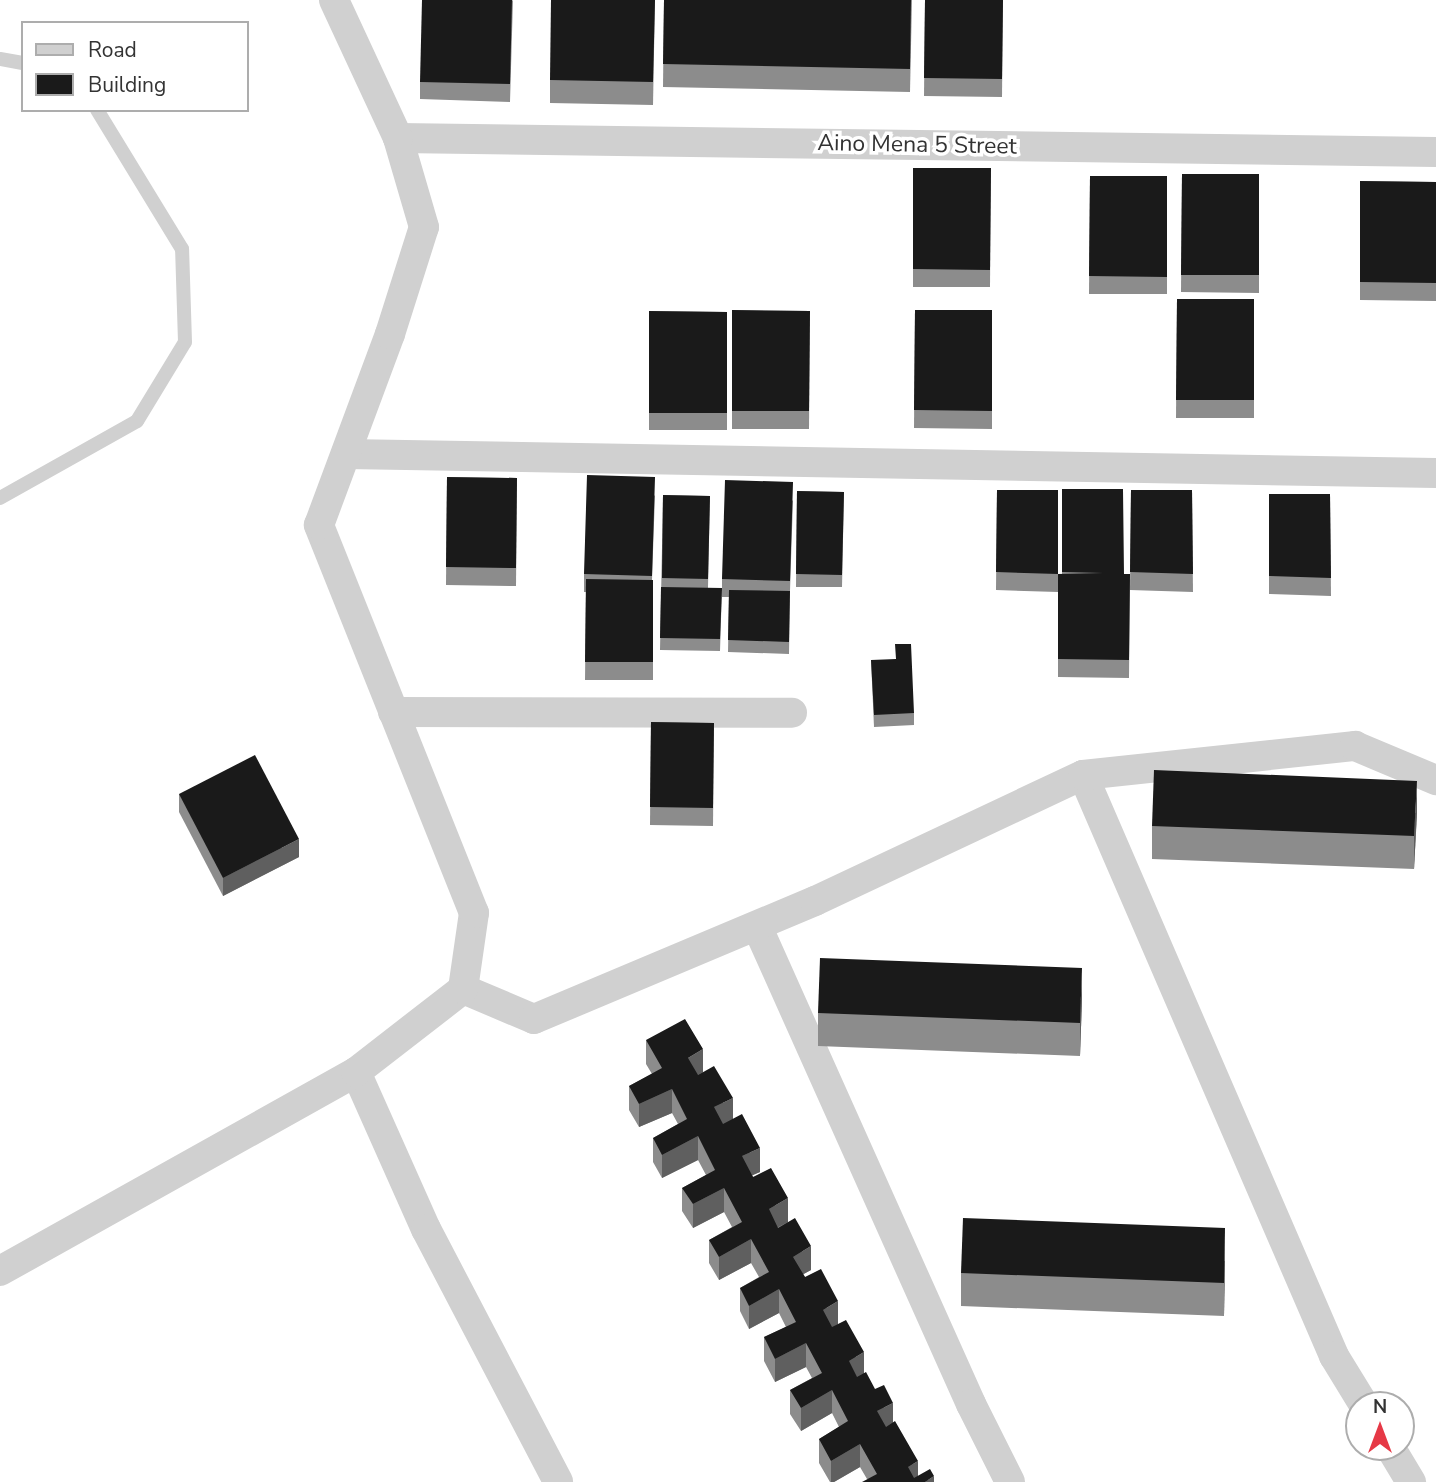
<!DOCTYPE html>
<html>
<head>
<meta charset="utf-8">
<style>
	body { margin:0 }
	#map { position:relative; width:1436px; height:1482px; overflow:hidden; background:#fff; font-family:"Nunito Sans",sans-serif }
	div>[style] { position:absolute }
	.service>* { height:14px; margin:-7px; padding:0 7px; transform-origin:7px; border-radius:7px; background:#d0d0d0 }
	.minor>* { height:30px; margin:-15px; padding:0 15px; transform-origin:15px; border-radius:15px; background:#d0d0d0 }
	.wall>* { inset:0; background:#8c8c8c }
	.shaded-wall>* { inset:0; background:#5f5f5f }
	.building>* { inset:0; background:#1a1a1a }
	span { translate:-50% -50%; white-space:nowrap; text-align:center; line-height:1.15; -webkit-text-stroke:7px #fff; paint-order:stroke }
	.street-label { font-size:23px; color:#333 }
	.legend { position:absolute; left:21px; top:21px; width:228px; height:91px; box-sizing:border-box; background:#fff; border:2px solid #adadad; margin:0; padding:9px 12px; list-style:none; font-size:21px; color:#333 }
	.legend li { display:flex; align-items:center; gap:14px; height:35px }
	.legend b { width:35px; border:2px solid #adadad }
	.north { position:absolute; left:1345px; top:1391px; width:70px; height:70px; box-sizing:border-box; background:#fff; border:2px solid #adadad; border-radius:50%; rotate:0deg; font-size:19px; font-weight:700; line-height:28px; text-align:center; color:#333 }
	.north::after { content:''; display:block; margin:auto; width:24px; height:32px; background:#e63946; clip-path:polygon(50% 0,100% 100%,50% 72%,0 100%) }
</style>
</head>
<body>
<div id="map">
	<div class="service">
		<div style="left:0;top:59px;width:23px;rotate:10deg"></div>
		<div style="left:0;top:498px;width:157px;rotate:-29.3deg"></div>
		<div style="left:137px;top:421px;width:92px;rotate:-58.7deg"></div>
		<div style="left:185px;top:342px;width:93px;rotate:-91.8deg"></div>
		<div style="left:182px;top:249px;width:163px;rotate:-121.4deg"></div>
	</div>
	<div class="minor">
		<div style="left:398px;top:138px;width:1038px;rotate:0.77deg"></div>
		<div style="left:346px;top:454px;width:1090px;rotate:1deg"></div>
		<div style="left:393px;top:712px;width:399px;rotate:0.1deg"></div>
		<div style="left:1083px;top:775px;width:633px;rotate:66.63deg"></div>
		<div style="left:1334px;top:1356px;width:57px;rotate:58.5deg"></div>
		<div style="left:757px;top:926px;width:524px;rotate:65.88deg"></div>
		<div style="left:971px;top:1404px;width:87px;rotate:63.4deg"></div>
		<div style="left:463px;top:989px;width:77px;rotate:22.9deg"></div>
		<div style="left:534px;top:1019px;width:305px;rotate:-22.8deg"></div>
		<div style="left:815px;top:901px;width:296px;rotate:-25.2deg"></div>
		<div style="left:1083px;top:775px;width:274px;rotate:-6.1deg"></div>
		<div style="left:1355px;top:746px;width:88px;rotate:22.8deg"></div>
		<div style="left:356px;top:1072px;width:172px;rotate:66deg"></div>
		<div style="left:426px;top:1229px;width:285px;rotate:62.4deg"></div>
		<div style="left:0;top:1271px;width:408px;rotate:-29.2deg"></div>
		<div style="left:356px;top:1072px;width:135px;rotate:-37.8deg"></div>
		<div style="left:463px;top:989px;width:77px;rotate:-81.8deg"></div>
		<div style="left:474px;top:913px;width:418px;rotate:-111.8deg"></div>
		<div style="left:319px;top:525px;width:204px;rotate:-69.6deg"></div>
		<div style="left:390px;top:334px;width:112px;rotate:-72.4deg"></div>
		<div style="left:424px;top:227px;width:93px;rotate:-106.3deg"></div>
		<div style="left:398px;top:138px;width:152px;rotate:-114.9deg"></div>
		<div style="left:1390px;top:1447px;width:41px;rotate:59deg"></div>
	</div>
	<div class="wall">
		<div style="clip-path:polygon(513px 0,510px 102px,420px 99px,420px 82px)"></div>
		<div style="clip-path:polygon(655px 0,653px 105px,550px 103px,550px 80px)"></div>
		<div style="clip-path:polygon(664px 0,912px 0,910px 92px,663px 87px)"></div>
		<div style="clip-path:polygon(925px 0,1003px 0,1002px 97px,924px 96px)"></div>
		<div style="clip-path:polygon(913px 168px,991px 168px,990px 287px,913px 287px)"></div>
		<div style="clip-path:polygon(1182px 174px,1259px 174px,1259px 293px,1181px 292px)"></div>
		<div style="clip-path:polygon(1090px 176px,1167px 176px,1167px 294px,1089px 294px)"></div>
		<div style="clip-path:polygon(1360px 181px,1436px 182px,1436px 301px,1360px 300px)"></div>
		<div style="clip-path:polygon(1177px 299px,1254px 299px,1254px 418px,1176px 418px)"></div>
		<div style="clip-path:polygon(732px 310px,810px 311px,809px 429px,732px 429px)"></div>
		<div style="clip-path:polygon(915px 310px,992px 310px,992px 429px,914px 428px)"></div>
		<div style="clip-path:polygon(649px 311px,727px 312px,727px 430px,649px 430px)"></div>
		<div style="clip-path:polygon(447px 477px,517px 478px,516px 586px,446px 585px)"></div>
		<div style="clip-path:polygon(1062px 489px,1124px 574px,1130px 574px,1129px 678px,1058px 677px,1058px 592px,996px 590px,997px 490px,1058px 574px,1062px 574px)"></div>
		<div style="clip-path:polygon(1131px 490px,1192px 490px,1193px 592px,1130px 590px)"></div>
		<div style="clip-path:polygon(797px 491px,844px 492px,842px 587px,796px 587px)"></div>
		<div style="clip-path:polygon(1269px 494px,1330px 494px,1331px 596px,1269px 594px)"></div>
		<div style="clip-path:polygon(655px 495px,652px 580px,653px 580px,653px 680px,585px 680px,586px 592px,584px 592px,584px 574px)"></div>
		<div style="clip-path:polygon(663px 495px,710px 496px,708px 588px,722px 588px,720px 651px,660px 650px)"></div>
		<div style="clip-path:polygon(793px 500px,790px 591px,789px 654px,728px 652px,729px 597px,722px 597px,722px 579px)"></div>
		<div style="clip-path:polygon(871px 660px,914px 713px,914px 725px,874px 727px)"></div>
		<div style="clip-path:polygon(651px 722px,714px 723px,713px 826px,650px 825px)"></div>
		<div style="clip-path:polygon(179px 794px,299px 857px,223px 896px,179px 812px)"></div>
		<div style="clip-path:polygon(1417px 813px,1414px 869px,1152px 859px,1152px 826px)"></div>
		<div style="clip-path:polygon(1082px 1000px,1080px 1056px,818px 1046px,818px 1013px)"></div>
		<div style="clip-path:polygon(646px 1040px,703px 1072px,733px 1119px,760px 1172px,752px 1175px,788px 1222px,811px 1270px,803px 1274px,838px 1324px,864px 1373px,893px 1423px,918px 1476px,934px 1482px,867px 1479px,860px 1467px,834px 1482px,830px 1482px,819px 1463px,819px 1439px,839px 1427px,832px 1413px,801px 1431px,790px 1414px,790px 1390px,812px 1378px,806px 1367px,775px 1382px,764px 1361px,764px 1337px,786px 1327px,779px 1313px,749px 1329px,740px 1311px,740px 1288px,759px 1277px,751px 1263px,719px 1280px,709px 1263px,709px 1240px,732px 1227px,724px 1212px,693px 1228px,682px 1211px,682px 1188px,706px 1175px,698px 1160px,662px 1178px,653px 1162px,653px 1138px,678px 1124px,672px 1113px,639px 1127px,629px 1110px,629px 1086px,652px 1074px,646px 1064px)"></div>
		<div style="clip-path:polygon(1225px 1261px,1224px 1316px,961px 1306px,961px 1273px)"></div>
	</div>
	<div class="shaded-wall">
		<div style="clip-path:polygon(1417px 781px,1417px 813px,1414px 869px,1414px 836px)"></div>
		<div style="clip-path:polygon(299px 839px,299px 857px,223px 896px,223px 878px)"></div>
		<div style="clip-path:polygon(1082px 968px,1082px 1000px,1080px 1056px,1080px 1023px)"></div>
		<div style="clip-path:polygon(703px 1049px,703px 1072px,688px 1081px,688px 1058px)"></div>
		<div style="clip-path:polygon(672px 1089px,672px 1113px,639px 1127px,639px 1104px)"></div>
		<div style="clip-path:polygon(733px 1098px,733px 1121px,714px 1130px,714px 1107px)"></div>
		<div style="clip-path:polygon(698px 1136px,698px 1160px,662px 1178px,662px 1155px)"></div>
		<div style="clip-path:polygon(760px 1148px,760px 1172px,742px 1180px,742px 1156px)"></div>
		<div style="clip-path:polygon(724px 1188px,724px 1212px,693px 1228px,693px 1204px)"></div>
		<div style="clip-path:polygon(788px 1198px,788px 1222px,769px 1232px,769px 1209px)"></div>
		<div style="clip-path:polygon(1225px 1228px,1225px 1261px,1224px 1316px,1224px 1283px)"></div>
		<div style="clip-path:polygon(751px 1239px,751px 1263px,719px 1280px,719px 1257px)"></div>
		<div style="clip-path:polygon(811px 1246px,811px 1270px,793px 1280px,793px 1257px)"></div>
		<div style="clip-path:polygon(779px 1289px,779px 1313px,749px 1329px,749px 1306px)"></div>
		<div style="clip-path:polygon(838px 1301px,838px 1324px,823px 1333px,823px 1310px)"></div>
		<div style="clip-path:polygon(806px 1343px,806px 1367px,775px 1382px,775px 1359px)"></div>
		<div style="clip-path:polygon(864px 1352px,864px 1375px,849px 1384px,849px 1361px)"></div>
		<div style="clip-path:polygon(832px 1390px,832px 1413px,801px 1431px,801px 1408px)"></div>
		<div style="clip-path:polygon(893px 1403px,893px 1426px,877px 1434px,877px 1411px)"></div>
		<div style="clip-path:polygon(860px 1444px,860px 1467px,834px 1482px,831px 1482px,831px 1461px)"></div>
		<div style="clip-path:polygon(918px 1461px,918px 1482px,908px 1482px,908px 1467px)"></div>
		<div style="clip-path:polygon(934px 1476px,934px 1482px,925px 1482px)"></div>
	</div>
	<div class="building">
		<div style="clip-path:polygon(422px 0,512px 0,510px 84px,420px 82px)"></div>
		<div style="clip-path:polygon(551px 0,655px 0,653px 82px,550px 80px)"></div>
		<div style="clip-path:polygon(664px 0,911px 0,910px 69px,663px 64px)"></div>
		<div style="clip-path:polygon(925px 0,1003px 0,1002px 79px,924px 78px)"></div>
		<div style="clip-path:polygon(913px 168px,991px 168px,990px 270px,913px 269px)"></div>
		<div style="clip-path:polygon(1182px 174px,1259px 174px,1259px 275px,1181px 275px)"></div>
		<div style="clip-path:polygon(1090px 176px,1167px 176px,1167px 277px,1089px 276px)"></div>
		<div style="clip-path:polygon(1360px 181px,1436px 182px,1436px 283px,1360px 282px)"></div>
		<div style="clip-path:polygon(1177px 299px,1254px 299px,1254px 400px,1176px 400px)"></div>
		<div style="clip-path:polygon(732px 310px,810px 311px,809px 411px,732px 411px)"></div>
		<div style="clip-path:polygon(915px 310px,992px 310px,992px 411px,914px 410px)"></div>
		<div style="clip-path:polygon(649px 311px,727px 312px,727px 413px,649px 413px)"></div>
		<div style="clip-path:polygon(587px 475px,655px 477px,652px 576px,584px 574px)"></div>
		<div style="clip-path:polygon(447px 477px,517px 478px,516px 568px,446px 567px)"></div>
		<div style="clip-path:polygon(725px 480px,793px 482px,790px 581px,722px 579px)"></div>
		<div style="clip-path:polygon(1062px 489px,1123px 489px,1124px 574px,1130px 574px,1129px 660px,1058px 659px,1058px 574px,1103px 573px,1062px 572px)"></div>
		<div style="clip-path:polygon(997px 490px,1058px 490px,1058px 574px,996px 572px)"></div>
		<div style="clip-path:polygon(1131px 490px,1192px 490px,1193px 574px,1130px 572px)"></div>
		<div style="clip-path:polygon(797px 491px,844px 492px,842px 575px,796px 574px)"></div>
		<div style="clip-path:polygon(1269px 494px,1330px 494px,1331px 578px,1269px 576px)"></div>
		<div style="clip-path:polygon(663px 495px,710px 496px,708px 579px,662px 578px)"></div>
		<div style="clip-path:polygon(586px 579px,653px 580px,653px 662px,585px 662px)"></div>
		<div style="clip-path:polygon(661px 587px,722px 588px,720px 639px,660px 638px)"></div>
		<div style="clip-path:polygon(729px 590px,790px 591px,789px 642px,728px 640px)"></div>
		<div style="clip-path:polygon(895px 644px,911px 644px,914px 713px,874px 715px,871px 660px,896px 659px)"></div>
		<div style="clip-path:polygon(651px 722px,714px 723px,713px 808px,650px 807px)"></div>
		<div style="clip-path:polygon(255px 755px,299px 839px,223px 878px,179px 794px)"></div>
		<div style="clip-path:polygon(1154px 770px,1417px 781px,1414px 836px,1152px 826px)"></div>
		<div style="clip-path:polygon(820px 958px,1082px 968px,1080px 1023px,818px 1013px)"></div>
		<div style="clip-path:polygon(685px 1019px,703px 1049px,688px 1058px,698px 1075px,714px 1066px,733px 1098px,714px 1107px,723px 1124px,742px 1114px,760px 1148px,742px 1156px,753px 1177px,771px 1168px,788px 1198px,769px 1209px,778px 1228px,795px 1218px,811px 1246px,793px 1257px,805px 1277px,821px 1269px,838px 1301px,823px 1310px,832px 1327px,846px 1320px,864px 1352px,849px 1361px,857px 1377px,866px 1372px,875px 1389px,884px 1385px,893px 1403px,877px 1411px,886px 1427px,895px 1421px,918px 1461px,908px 1467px,914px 1478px,930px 1469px,934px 1476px,925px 1482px,862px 1482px,877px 1474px,860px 1444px,831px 1461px,819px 1439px,848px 1421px,832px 1390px,801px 1408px,790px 1390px,822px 1373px,806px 1343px,775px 1359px,764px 1337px,796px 1322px,779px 1289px,749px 1306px,740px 1288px,769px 1272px,751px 1239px,719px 1257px,709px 1240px,742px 1222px,724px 1188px,693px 1204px,682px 1188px,715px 1170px,698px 1136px,662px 1155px,653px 1138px,687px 1119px,672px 1089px,639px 1104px,629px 1086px,662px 1068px,646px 1040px)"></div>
		<div style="clip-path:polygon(963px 1218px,1225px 1228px,1224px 1283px,961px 1273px)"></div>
	</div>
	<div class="street-label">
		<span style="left:917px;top:145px;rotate:1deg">Aino Mena 5 Street</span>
	</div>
	<ul class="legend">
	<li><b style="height:9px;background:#d0d0d0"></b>Road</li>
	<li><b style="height:19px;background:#1a1a1a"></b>Building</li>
	</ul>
	<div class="north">N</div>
</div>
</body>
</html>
